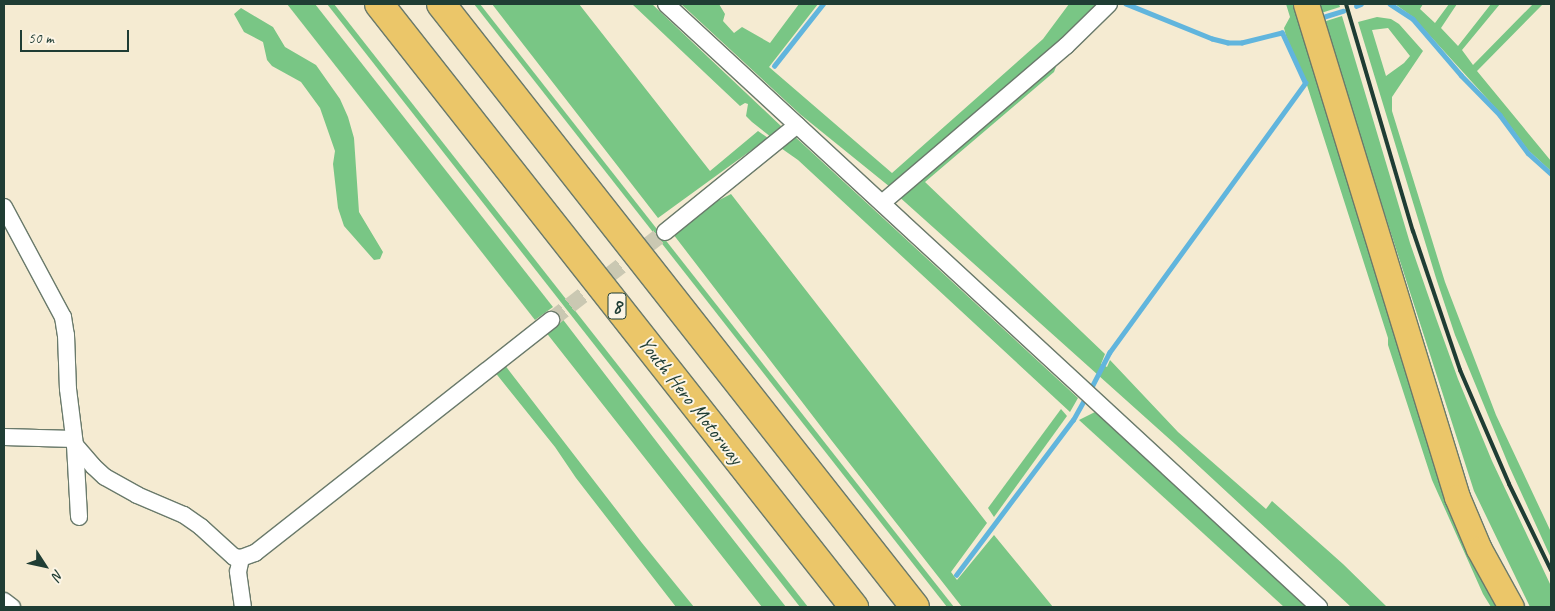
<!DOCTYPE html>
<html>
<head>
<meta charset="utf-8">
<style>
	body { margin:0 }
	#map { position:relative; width:1555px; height:611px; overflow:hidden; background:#f5ebd2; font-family:Caveat,sans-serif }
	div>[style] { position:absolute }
	.green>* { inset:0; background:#79c685 }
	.stream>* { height:4.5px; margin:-2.25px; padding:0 2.25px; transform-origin:2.25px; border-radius:2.25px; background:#61b5dd }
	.minor-tunnel>* { height:16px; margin-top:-8px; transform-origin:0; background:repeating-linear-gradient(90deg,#cac8b2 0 16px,transparent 0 24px) }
	.roads { filter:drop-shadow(1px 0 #6a7a6b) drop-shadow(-1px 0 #6a7a6b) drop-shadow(0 1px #6a7a6b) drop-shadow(0 -1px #6a7a6b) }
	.minor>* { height:16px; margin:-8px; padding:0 8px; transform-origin:8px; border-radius:8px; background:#fff }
	.primary>* { height:25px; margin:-12.5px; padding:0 12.5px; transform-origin:12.5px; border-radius:12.5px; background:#ebc669 }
	.motorway>* { height:28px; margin:-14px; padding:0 14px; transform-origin:14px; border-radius:14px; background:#ebc669 }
	.rail>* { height:4px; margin:-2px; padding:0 2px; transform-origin:2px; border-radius:2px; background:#1f3d34 }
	span { translate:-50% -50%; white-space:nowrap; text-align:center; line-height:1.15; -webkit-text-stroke:4px #fcf5e5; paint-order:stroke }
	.shield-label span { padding:1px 4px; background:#fcf5e5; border:1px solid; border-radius:4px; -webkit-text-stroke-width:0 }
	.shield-label { font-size:20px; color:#1f3d34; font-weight:700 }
	.street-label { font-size:21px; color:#1f3d34 }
	.frame { position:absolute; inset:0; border:5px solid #1f3d34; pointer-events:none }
	.north { position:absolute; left:20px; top:541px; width:50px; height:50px; -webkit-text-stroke:4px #fcf5e5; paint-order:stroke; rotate:125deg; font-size:14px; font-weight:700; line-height:20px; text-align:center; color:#1f3d34 }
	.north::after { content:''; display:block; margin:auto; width:18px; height:22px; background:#1f3d34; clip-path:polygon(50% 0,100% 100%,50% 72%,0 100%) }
	.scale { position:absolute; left:20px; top:30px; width:109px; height:22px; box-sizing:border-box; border:2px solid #1f3d34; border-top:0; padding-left:6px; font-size:15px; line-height:18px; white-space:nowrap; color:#1f3d34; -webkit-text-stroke:4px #fcf5e5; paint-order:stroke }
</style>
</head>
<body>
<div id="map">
	<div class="green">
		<div style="clip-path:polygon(287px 4px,315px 4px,553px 307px,535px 320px)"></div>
		<div style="clip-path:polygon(327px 4px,334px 4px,808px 607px,800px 607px)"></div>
		<div style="clip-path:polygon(474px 4px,480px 4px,954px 607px,947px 607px)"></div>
		<div style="clip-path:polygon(492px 4px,579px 4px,710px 171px,758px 131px,768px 138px,658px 218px)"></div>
		<div style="clip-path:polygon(632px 4px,652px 4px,782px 127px,771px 137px,752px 122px,746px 116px,748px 104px,745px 103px,740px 106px)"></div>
		<div style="clip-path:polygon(681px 4px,719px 4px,725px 14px,723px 21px,734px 33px,742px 27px,770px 43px,799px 4px,818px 4px,769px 67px,892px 173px,1043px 39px,1069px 4px,1097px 4px,1059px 41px,890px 187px,801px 115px)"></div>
		<div style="clip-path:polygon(1286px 4px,1294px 4px,1351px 193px,1501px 607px,1491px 607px,1483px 594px,1432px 480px,1388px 345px,1388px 338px,1305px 79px,1286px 36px,1284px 28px,1290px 17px)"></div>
		<div style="clip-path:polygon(1318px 4px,1339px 4px,1340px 7px,1321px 13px)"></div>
		<div style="clip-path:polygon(1395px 4px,1423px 4px,1420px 9px,1435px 23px,1449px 4px,1457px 4px,1441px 28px,1458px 46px,1491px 4px,1500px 4px,1462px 50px,1473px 65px,1533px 4px,1543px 4px,1477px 71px,1551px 161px,1551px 171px,1528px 150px,1502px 115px,1413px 17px)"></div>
		<div style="clip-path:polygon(241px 8px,273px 27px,285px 47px,316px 65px,340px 99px,348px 117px,354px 138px,359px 212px,383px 252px,380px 259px,374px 260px,344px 226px,338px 208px,333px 164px,335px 151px,320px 108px,301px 82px,272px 66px,267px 60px,263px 42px,244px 32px,234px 14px)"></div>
		<div style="clip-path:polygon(1342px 16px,1410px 243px,1436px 318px,1458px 379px,1492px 461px,1551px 586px,1551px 607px,1530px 607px,1474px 491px,1323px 22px)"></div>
		<div style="clip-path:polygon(evenodd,1377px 17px,1391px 19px,1399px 24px,1423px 51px,1392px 97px,1392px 111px,1445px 282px,1496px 415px,1551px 532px,1551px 558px,1509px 466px,1455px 335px,1436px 278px,1358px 22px,1377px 17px,1388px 28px,1410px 56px,1404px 63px,1386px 76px,1372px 30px,1388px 28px)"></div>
		<div style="clip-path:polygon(1059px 59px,1054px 72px,925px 182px,1105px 354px,1101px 364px,1107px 367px,1110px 360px,1178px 432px,1266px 509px,1272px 501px,1343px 564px,1387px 607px,1351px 607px,1175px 444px,896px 194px)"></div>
		<div style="clip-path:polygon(792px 134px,1078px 398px,1070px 412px,798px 160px,778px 146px)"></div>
		<div style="clip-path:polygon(731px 194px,987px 523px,951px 572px,957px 580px,994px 535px,1053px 607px,962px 607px,832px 441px,670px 230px,688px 216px)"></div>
		<div style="clip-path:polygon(561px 317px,666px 454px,786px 607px,762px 607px,545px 331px)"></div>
		<div style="clip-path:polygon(504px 364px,642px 543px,694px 607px,676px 607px,576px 478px,555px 447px,494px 371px)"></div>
		<div style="clip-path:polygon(1061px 409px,1067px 416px,994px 517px,988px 508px)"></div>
		<div style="clip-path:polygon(1095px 412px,1309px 607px,1284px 607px,1079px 420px)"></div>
	</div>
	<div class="stream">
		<div style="left:1390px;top:4px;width:27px;rotate:33deg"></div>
		<div style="left:1413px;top:19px;width:74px;rotate:49.4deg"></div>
		<div style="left:1461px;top:75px;width:56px;rotate:45.7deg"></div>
		<div style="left:1500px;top:115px;width:47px;rotate:53.6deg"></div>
		<div style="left:1528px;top:153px;width:31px;rotate:42deg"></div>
		<div style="left:1356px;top:6px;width:5px;rotate:-22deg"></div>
		<div style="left:1323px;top:17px;width:21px;rotate:-17deg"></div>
		<div style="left:774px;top:66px;width:79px;rotate:-51.7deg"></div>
		<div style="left:1090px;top:390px;width:42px;rotate:-62.8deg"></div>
		<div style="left:1109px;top:353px;width:334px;rotate:-54deg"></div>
		<div style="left:1305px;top:83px;width:55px;rotate:-114.7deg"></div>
		<div style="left:1282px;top:33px;width:41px;rotate:166deg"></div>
		<div style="left:1242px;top:43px;width:14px;rotate:180deg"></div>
		<div style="left:1228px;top:43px;width:16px;rotate:-166deg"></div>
		<div style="left:1212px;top:39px;width:93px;rotate:-157.9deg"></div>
		<div style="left:956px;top:575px;width:194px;rotate:-53deg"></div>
		<div style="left:1073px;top:420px;width:26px;rotate:-61deg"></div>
	</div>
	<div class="minor-tunnel">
		<div style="left:551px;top:320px;width:144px;rotate:-37.7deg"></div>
	</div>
	<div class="roads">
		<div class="minor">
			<div style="left:666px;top:4px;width:889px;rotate:42.72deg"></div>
			<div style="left:882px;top:203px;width:242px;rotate:-40.5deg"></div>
			<div style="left:1066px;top:46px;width:60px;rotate:-44.3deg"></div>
			<div style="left:4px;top:207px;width:125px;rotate:61.8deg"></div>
			<div style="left:63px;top:317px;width:18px;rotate:81deg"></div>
			<div style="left:66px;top:335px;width:54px;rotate:87.9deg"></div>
			<div style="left:68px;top:389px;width:56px;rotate:82.9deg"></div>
			<div style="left:75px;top:445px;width:28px;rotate:49deg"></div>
			<div style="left:93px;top:466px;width:16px;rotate:43deg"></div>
			<div style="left:105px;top:477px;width:37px;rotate:29deg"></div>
			<div style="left:137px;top:495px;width:51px;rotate:23.1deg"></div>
			<div style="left:184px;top:515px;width:21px;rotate:35deg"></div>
			<div style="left:201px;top:527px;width:45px;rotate:42.3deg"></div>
			<div style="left:234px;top:557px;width:7px;rotate:8deg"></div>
			<div style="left:241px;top:558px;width:15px;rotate:-20deg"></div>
			<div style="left:255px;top:553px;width:377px;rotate:-38.2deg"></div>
			<div style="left:665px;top:232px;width:170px;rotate:-39deg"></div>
			<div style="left:4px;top:437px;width:70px;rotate:1.6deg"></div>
			<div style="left:75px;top:445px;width:72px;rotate:86.8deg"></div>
			<div style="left:241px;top:558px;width:14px;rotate:102deg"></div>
			<div style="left:238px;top:572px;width:35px;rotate:82deg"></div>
			<div style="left:4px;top:601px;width:10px;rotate:37deg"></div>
		</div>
		<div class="primary">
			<div style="left:1306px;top:4px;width:516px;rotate:72.97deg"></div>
			<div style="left:1457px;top:497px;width:56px;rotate:67.1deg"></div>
			<div style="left:1479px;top:549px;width:66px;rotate:61.1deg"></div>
		</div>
		<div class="motorway">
			<div style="left:379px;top:4px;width:768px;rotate:51.77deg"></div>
			<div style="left:441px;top:4px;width:767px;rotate:51.83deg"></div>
		</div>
	</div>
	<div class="rail">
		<div style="left:1346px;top:4px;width:237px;rotate:73.6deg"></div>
		<div style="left:1413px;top:231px;width:147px;rotate:71.3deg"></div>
		<div style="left:1460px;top:370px;width:124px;rotate:66.7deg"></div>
		<div style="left:1509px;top:484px;width:96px;rotate:64deg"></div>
	</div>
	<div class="shield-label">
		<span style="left:617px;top:306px">8</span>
	</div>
	<div class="street-label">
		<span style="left:691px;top:400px;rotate:52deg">Youth Hero Motorway</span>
	</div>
	<div class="frame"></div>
	<div class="north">N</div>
	<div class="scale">50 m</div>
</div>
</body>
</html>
